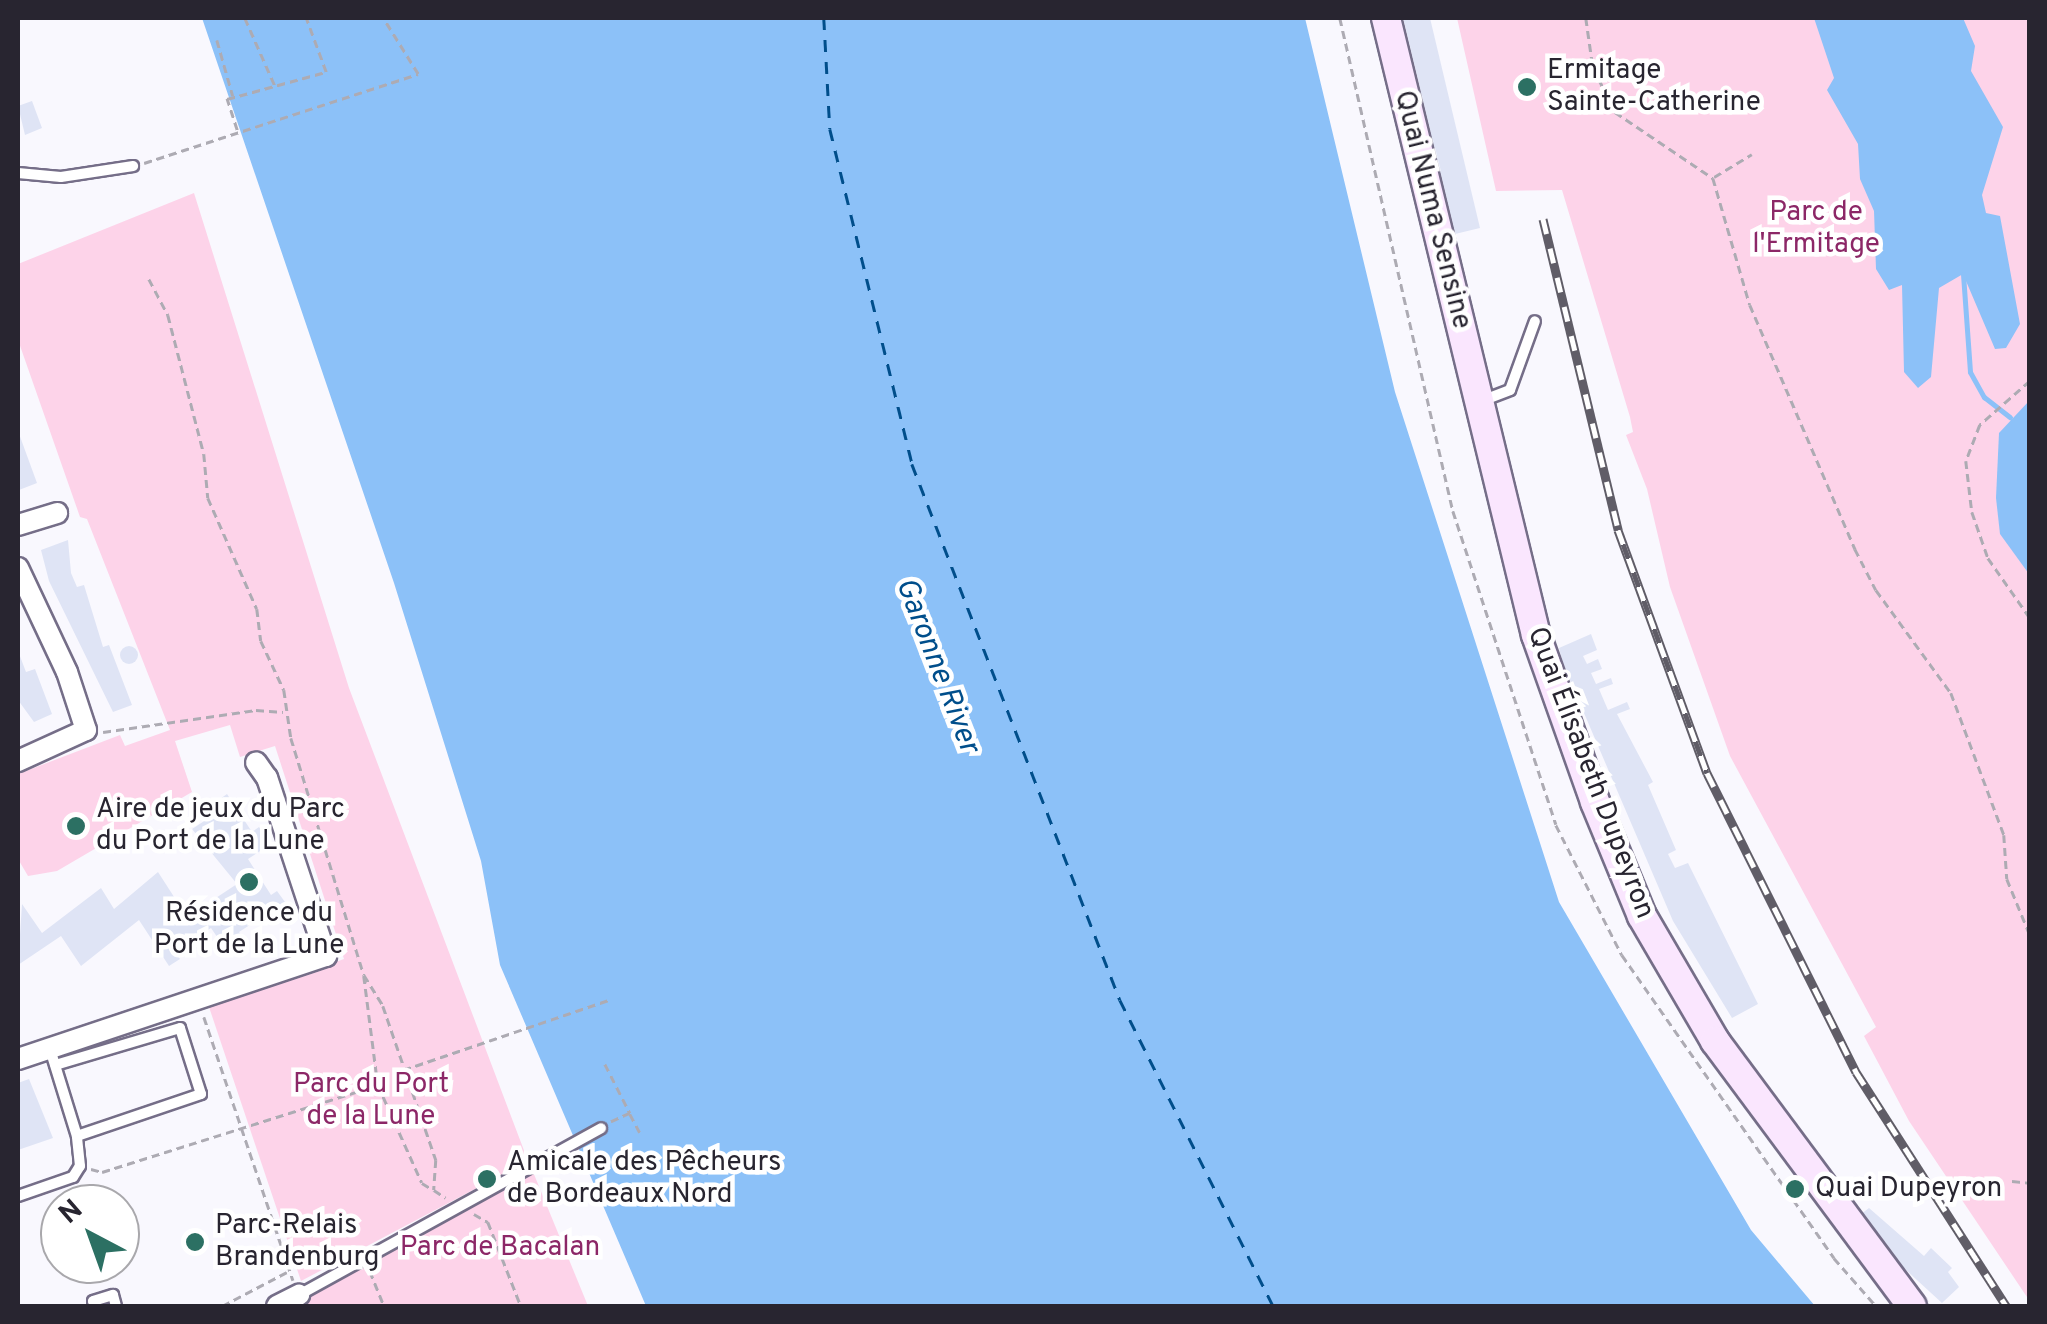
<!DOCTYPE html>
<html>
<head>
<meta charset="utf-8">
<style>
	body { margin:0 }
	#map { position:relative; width:2047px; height:1324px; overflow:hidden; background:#f9f8fe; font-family:Overpass,sans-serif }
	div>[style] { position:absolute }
	.green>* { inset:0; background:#fdd3e9 }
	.water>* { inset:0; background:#8cc1f8 }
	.stream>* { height:5px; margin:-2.5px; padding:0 2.5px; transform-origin:2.5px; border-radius:2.5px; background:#8cc1f8 }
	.ferry>* { height:2.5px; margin-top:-1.25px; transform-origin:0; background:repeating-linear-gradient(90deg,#004e8b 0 12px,transparent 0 22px) }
	.building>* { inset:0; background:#dfe4f5 }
	.round { border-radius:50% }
	.path>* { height:2.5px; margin-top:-1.25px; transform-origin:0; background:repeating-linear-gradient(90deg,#adabb3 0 8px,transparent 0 13px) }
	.roads { filter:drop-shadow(2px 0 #756e88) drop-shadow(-2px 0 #756e88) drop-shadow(0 2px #756e88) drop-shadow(0 -2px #756e88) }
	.lane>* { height:10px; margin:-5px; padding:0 5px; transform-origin:5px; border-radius:5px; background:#fff }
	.street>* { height:20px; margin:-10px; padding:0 10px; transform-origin:10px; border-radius:10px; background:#fff }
	.secondary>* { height:28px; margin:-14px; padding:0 14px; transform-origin:14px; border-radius:14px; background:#fae6fe }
	.rail>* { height:9px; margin-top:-4.5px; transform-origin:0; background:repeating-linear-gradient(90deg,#fff 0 15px,#605d67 0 30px); box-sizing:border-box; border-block:2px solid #605d67 }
	.dots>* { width:28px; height:28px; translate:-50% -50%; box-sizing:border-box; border:5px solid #fff; border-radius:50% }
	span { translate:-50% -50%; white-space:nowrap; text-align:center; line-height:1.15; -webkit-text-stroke:9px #fff; paint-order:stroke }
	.poi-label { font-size:28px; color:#282530 }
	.left { translate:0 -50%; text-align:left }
	.street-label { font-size:28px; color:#282530 }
	.park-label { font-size:28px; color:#8c2767 }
	.water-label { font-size:30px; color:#004e8b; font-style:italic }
	.frame { position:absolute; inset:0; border:20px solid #282530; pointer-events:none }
	.north { position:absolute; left:40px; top:1184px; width:100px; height:100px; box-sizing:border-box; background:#fff; border:2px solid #a9a8ac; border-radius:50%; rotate:319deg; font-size:28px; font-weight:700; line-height:40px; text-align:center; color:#282530 }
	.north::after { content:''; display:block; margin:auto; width:35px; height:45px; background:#2c7063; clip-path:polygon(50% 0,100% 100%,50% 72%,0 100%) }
</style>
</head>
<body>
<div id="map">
	<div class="green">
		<div style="clip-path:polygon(1457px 18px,2029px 18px,2029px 1300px,1909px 1121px,1864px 1036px,1876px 1027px,1730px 756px,1670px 587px,1647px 489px,1626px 435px,1633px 432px,1630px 417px,1562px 190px,1496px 191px)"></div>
		<div style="clip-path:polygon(194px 193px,349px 688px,528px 1161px,301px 1281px,209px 1007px,344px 959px,275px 746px,240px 757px,230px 725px,175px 741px,192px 792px,57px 871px,28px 876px,18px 859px,18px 774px,120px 735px,125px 746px,170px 730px,87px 519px,80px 517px,18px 340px,18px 264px)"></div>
		<div style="clip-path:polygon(531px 1167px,588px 1306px,264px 1306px)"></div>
	</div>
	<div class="water">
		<div style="clip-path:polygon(202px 18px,1305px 18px,1395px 392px,1559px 902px,1751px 1230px,1815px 1306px,646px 1306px,500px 965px,481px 861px,394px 583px)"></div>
		<div style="clip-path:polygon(1814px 18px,1963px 18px,1975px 46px,1971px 71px,2003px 127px,1982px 195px,1986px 213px,2000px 216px,2020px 324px,2006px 348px,1995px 349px,1963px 274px,1939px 288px,1931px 377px,1918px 388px,1904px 372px,1902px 285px,1889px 290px,1876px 269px,1874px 211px,1860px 179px,1858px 144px,1827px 90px,1834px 78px)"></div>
		<div style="clip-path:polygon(2029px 401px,2029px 574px,2000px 534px,1996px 498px,1999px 433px)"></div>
	</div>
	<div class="stream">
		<div style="left:1963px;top:274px;width:98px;rotate:85.9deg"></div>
		<div style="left:1970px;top:372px;width:29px;rotate:61deg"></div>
		<div style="left:1984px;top:397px;width:33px;rotate:38deg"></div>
	</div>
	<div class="ferry">
		<div style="left:824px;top:18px;width:111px;rotate:86.9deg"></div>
		<div style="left:830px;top:129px;width:345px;rotate:76.2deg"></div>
		<div style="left:912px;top:464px;width:575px;rotate:68.79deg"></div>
		<div style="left:1120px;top:1000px;width:342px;rotate:63.4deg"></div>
	</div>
	<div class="building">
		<div style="clip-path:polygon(1403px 18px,1430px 18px,1480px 228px,1455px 234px)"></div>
		<div style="clip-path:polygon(32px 101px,42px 128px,25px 135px,18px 106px)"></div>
		<div style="clip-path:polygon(18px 431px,37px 483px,19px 490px,18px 488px)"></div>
		<div style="clip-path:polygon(68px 540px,71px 573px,77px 587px,84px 585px,103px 647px,109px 645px,132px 705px,113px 712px,49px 581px,41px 550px)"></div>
		<div style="clip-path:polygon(1591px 634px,1597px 650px,1583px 656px,1587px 664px,1598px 659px,1602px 669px,1591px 673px,1596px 684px,1611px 678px,1613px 684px,1599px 689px,1608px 710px,1627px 702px,1630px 709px,1617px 714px,1653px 782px,1648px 785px,1676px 850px,1668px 854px,1675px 868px,1688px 863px,1758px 1004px,1732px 1018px,1673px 921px,1563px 664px,1559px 648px)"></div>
		<div class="round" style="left:120px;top:646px;width:18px;height:18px"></div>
		<div style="clip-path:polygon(18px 651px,26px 672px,35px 669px,52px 714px,34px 722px,18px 700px)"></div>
		<div style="clip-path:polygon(227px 794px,252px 832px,259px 827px,271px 844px,248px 859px,271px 895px,277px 891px,285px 902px,239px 932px,244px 939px,226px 950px,211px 928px,175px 952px,180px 959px,169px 966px,139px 920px,81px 966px,61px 936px,18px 965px,22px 904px,42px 933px,101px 888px,114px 909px,158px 872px,187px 917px,237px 884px,192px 829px,215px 814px,210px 806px)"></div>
		<div style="clip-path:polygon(29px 1079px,53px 1138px,18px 1150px,18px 1083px)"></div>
		<div style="clip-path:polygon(1869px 1208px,1924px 1256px,1931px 1248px,1952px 1268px,1948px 1272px,1959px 1287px,1942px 1303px,1871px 1238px,1856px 1218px)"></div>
	</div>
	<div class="path">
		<div style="left:245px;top:18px;width:77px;rotate:66.1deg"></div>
		<div style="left:1340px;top:18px;width:506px;rotate:77.09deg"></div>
		<div style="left:1453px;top:511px;width:330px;rotate:71.8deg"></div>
		<div style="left:1556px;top:825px;width:146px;rotate:63.1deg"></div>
		<div style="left:1622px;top:955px;width:370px;rotate:55deg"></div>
		<div style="left:1834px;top:1258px;width:64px;rotate:48.8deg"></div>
		<div style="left:1586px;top:18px;width:49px;rotate:81.9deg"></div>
		<div style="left:1593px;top:67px;width:50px;rotate:63.9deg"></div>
		<div style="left:1615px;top:112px;width:118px;rotate:34deg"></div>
		<div style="left:1713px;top:178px;width:132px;rotate:73.8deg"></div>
		<div style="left:1750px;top:305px;width:266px;rotate:66.7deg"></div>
		<div style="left:1855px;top:549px;width:46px;rotate:62.9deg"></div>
		<div style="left:1876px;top:590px;width:127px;rotate:53.9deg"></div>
		<div style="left:1951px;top:693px;width:152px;rotate:69.5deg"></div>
		<div style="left:2004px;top:835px;width:44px;rotate:86.1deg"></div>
		<div style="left:2007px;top:879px;width:61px;rotate:67.7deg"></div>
		<div style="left:217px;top:40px;width:58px;rotate:74.1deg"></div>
		<div style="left:237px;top:130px;width:33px;rotate:-108deg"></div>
		<div style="left:227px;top:99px;width:103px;rotate:-15.3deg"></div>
		<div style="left:326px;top:72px;width:58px;rotate:-110.3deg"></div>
		<div style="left:144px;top:163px;width:288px;rotate:-18deg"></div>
		<div style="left:418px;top:74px;width:66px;rotate:-122deg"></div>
		<div style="left:1714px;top:177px;width:44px;rotate:-31.2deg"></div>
		<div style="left:149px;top:279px;width:41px;rotate:62.2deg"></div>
		<div style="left:168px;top:315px;width:144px;rotate:75.5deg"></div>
		<div style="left:204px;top:454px;width:44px;rotate:84.8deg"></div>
		<div style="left:208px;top:498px;width:121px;rotate:66.2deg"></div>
		<div style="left:257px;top:609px;width:32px;rotate:83deg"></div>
		<div style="left:261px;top:641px;width:54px;rotate:64.9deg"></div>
		<div style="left:284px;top:690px;width:49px;rotate:81.7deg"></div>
		<div style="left:291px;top:738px;width:248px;rotate:72.9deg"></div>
		<div style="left:364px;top:975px;width:36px;rotate:58deg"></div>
		<div style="left:383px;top:1006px;width:163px;rotate:71deg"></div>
		<div style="left:436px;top:1160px;width:30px;rotate:94deg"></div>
		<div style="left:434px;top:1190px;width:14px;rotate:34deg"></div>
		<div style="left:2030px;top:381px;width:67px;rotate:138.7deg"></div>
		<div style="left:1980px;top:425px;width:39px;rotate:111deg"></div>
		<div style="left:1966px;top:461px;width:51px;rotate:83.3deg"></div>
		<div style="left:1972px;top:512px;width:49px;rotate:70.8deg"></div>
		<div style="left:1988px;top:558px;width:73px;rotate:55deg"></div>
		<div style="left:103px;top:732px;width:155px;rotate:-8.2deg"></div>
		<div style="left:256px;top:710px;width:27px;rotate:4deg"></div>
		<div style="left:364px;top:976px;width:110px;rotate:82.7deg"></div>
		<div style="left:378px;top:1085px;width:107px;rotate:65.8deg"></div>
		<div style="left:422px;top:1183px;width:13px;rotate:32deg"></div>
		<div style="left:204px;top:1017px;width:278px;rotate:71.3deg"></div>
		<div style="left:605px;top:1064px;width:55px;rotate:63deg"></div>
		<div style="left:630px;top:1113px;width:21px;rotate:155deg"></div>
		<div style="left:403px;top:1070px;width:218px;rotate:-18.8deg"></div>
		<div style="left:630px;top:1114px;width:21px;rotate:62deg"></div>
		<div style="left:91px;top:1169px;width:11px;rotate:15deg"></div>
		<div style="left:102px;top:1172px;width:289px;rotate:-17.5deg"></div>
		<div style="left:2012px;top:1181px;width:18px;rotate:6deg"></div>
		<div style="left:474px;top:1214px;width:16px;rotate:30deg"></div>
		<div style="left:488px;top:1222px;width:90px;rotate:68.6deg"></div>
		<div style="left:370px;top:1271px;width:38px;rotate:68deg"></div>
		<div style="left:222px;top:1306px;width:73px;rotate:-27.6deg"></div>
	</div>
	<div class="roads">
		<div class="lane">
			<div style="left:18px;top:173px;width:43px;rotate:5.3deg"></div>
			<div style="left:61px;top:177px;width:73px;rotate:-8.7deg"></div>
			<div style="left:1484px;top:400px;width:28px;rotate:-21deg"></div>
			<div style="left:1510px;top:390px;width:73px;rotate:-70.1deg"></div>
			<div style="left:50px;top:1049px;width:91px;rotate:72.8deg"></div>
			<div style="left:77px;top:1136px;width:131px;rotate:-18.7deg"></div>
			<div style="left:201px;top:1094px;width:69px;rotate:-107.7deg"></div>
			<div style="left:180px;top:1028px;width:130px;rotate:163.5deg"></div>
			<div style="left:18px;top:1196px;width:58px;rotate:-19.1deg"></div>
			<div style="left:73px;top:1177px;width:13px;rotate:-58deg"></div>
			<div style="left:80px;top:1166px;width:30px;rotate:-96deg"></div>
			<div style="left:299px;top:1295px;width:345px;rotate:-28.9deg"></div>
			<div style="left:95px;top:1306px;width:5px;rotate:-112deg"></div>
			<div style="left:93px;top:1301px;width:21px;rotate:-17deg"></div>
			<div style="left:113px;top:1295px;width:11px;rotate:75deg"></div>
		</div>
		<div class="street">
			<div style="left:18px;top:525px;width:41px;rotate:-17.1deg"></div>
			<div style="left:18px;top:568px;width:115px;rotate:64.8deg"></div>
			<div style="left:67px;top:672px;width:61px;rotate:71.9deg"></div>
			<div style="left:86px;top:730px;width:75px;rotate:155.5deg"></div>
			<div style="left:18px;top:1059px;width:325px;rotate:-18.5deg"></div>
			<div style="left:326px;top:956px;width:188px;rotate:-108.3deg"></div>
			<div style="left:267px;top:778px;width:19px;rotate:-125deg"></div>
			<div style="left:277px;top:1306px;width:25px;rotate:-27deg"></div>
		</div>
		<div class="secondary">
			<div style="left:1386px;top:18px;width:635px;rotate:76.34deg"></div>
			<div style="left:1536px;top:635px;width:177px;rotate:70.5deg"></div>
			<div style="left:1595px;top:802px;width:123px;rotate:67.6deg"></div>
			<div style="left:1642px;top:916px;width:145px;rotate:59.7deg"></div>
			<div style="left:1715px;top:1041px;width:330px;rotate:53.4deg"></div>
		</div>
	</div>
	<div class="rail">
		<div style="left:1543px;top:219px;width:320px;rotate:76.4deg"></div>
		<div style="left:1618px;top:530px;width:259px;rotate:69.9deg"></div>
		<div style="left:1707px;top:773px;width:334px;rotate:63.5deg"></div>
		<div style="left:1856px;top:1072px;width:278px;rotate:57.3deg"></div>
	</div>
	<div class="dots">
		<div style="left:1527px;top:87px;background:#2c7063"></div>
		<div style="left:76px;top:826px;background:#2c7063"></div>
		<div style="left:249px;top:882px;background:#2c7063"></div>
		<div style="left:487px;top:1179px;background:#2c7063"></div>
		<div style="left:1795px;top:1189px;background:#2c7063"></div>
		<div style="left:195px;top:1242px;background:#2c7063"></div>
	</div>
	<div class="poi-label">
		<span class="left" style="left:1547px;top:87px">Ermitage<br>Sainte-Catherine</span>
		<span class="left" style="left:96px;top:826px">Aire de jeux du Parc<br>du Port de la Lune</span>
		<span style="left:249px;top:930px">Résidence du<br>Port de la Lune</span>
		<span class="left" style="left:507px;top:1179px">Amicale des Pêcheurs<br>de Bordeaux Nord</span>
		<span class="left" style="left:1815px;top:1189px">Quai Dupeyron</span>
		<span class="left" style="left:215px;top:1242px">Parc-Relais<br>Brandenburg</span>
	</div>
	<div class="street-label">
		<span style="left:1432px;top:210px;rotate:76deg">Quai Numa Sensine</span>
		<span style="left:1590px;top:773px;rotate:69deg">Quai Élisabeth Dupeyron</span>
	</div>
	<div class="park-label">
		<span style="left:1816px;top:229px">Parc de<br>l'Ermitage</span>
		<span style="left:371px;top:1101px">Parc du Port<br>de la Lune</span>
		<span style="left:500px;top:1248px">Parc de Bacalan</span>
	</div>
	<div class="water-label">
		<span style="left:936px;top:666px;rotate:69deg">Garonne River</span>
	</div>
	<div class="frame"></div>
	<div class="north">N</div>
</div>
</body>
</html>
